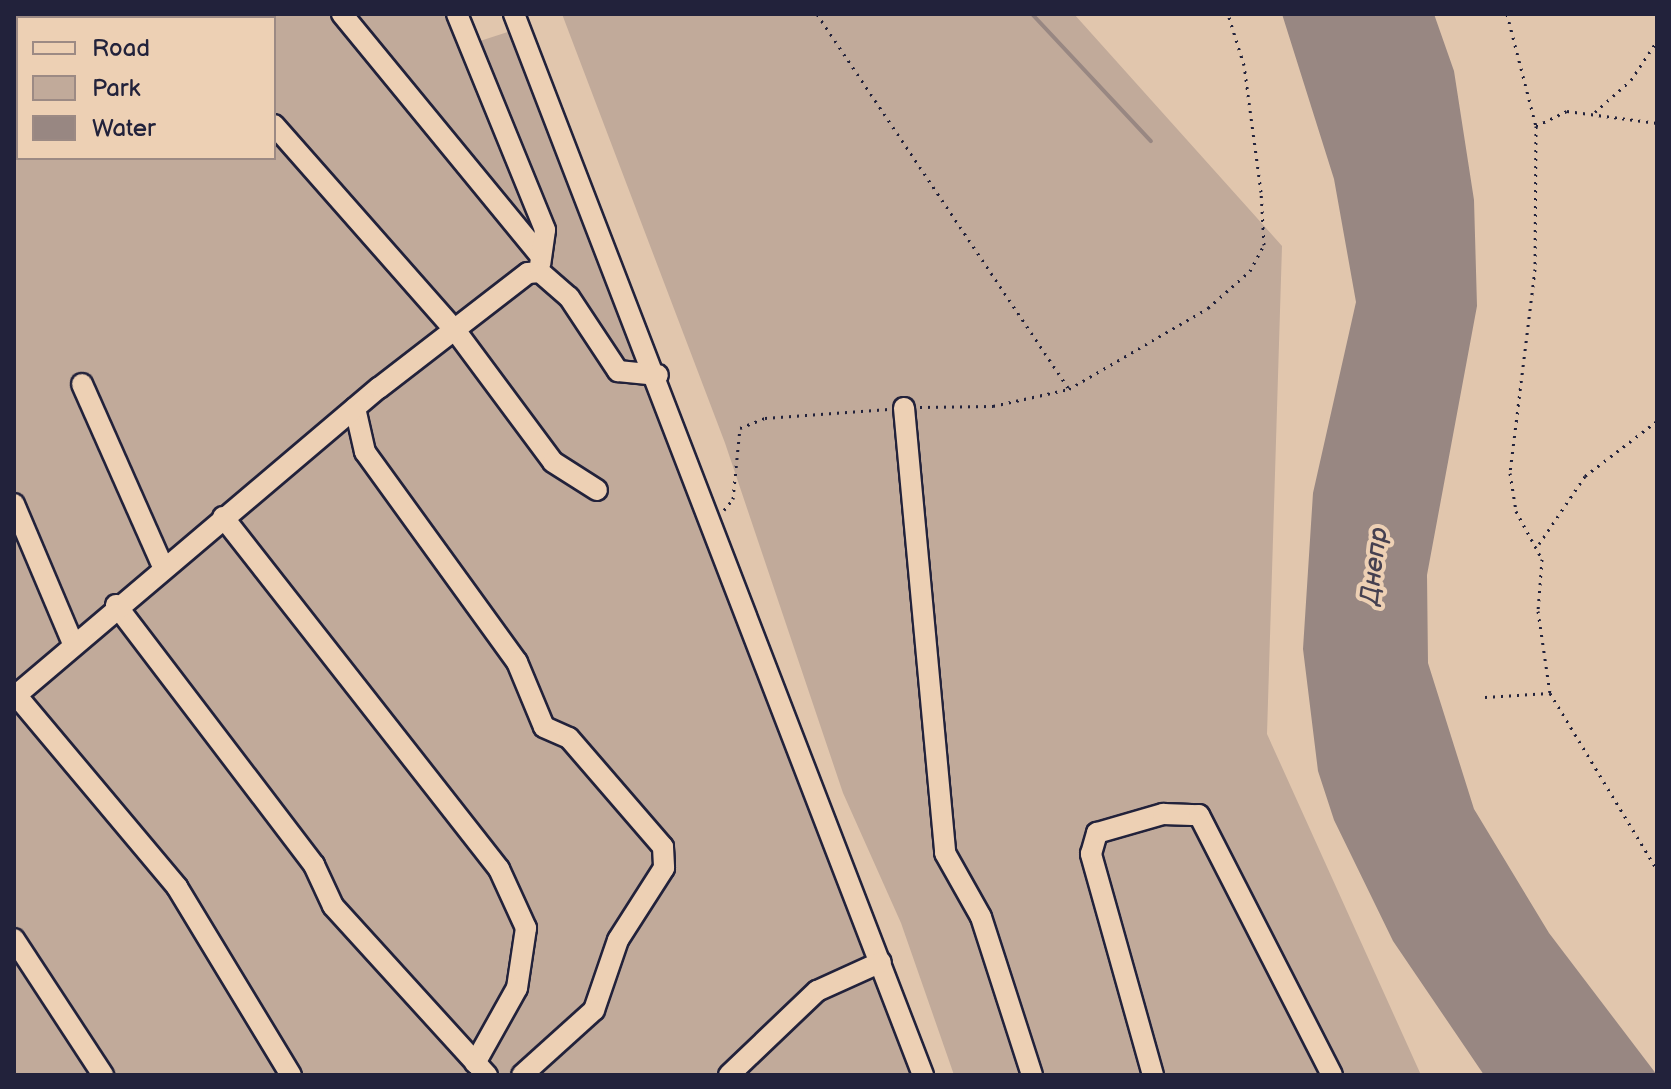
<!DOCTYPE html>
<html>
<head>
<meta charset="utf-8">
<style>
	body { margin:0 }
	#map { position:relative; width:1671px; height:1089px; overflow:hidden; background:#e1c6ad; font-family:"Balsamiq Sans",sans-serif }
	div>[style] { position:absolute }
	.green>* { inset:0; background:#c1aa9a }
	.water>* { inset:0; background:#988782 }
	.stream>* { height:4px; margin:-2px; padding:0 2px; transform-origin:2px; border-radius:2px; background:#988782 }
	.path>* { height:3px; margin-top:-1.5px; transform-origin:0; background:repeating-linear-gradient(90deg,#22223b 0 2px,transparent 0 8px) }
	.roads { filter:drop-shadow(2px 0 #22223b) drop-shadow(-2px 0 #22223b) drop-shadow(0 2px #22223b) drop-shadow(0 -2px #22223b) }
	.minor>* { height:20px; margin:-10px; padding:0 10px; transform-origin:10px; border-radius:10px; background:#edd0b4 }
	span { translate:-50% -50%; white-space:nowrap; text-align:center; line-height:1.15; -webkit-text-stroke:8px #edd0b4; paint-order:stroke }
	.water-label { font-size:26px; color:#454050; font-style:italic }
	.frame { position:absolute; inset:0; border:16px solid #22223b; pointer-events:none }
	.legend { position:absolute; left:16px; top:16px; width:260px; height:144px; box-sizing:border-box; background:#edd0b4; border:2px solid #9c8a84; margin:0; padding:10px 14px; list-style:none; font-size:24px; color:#22223b }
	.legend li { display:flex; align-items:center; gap:16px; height:40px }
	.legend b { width:40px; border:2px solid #9c8a84 }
</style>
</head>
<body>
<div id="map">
	<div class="green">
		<div style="clip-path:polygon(14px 14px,156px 14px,18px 18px,14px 128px)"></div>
		<div style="clip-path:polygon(175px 14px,466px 14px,477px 42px,523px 27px,880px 956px,841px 972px,730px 1075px,14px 1075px,14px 146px,18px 158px,274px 158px,274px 18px,171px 18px)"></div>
		<div style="clip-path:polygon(562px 14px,1074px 14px,1282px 246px,1267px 734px,1421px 1075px,954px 1075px,901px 923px,843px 793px,725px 443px)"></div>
		<div style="clip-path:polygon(883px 965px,926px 1075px,745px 1075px,798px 1018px,844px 982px)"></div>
	</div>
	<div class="water">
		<div style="clip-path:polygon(1282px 14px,1434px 14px,1454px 71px,1474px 200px,1477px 306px,1427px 575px,1428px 663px,1474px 809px,1549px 933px,1657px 1075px,1484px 1075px,1393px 941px,1334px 820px,1318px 771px,1303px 649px,1313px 493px,1356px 302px,1334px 179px)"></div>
	</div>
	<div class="stream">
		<div style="left:1032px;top:14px;width:174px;rotate:46.9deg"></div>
	</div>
	<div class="path">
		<div style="left:817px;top:14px;width:452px;rotate:56.1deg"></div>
		<div style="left:1507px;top:14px;width:116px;rotate:75.5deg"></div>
		<div style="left:1536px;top:126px;width:143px;rotate:90.4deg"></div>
		<div style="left:1535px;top:269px;width:206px;rotate:97deg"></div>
		<div style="left:1510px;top:473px;width:38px;rotate:81deg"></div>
		<div style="left:1516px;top:511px;width:55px;rotate:61.6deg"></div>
		<div style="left:1542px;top:559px;width:52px;rotate:94.4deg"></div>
		<div style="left:1538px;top:611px;width:83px;rotate:81.7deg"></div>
		<div style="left:1550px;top:693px;width:207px;rotate:58.8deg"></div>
		<div style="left:1595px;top:112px;width:48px;rotate:-41.6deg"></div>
		<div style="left:1631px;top:80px;width:47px;rotate:-56.3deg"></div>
		<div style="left:1536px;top:126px;width:34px;rotate:-26deg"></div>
		<div style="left:1567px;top:111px;width:91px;rotate:7.6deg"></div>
		<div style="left:920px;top:407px;width:73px;rotate:-0.8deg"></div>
		<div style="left:993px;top:406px;width:78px;rotate:-12.6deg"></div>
		<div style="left:1069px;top:389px;width:161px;rotate:-30.2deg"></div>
		<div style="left:1208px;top:308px;width:56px;rotate:-41.4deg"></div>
		<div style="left:1250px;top:271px;width:30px;rotate:-62deg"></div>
		<div style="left:1264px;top:245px;width:53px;rotate:-93.2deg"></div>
		<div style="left:1261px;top:192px;width:128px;rotate:-97.6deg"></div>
		<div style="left:1244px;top:65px;width:53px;rotate:-107.4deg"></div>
		<div style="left:724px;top:510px;width:14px;rotate:-51deg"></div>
		<div style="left:733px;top:499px;width:71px;rotate:-84.4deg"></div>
		<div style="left:740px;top:428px;width:27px;rotate:-22deg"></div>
		<div style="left:765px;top:418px;width:124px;rotate:-4.2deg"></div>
		<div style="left:1539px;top:544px;width:82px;rotate:-55.9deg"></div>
		<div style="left:1585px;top:476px;width:91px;rotate:-37.4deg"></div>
		<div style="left:1485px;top:697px;width:65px;rotate:-3.5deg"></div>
	</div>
	<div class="roads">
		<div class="minor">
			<div style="left:181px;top:14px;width:5px;rotate:53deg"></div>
			<div style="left:342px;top:14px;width:310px;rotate:50.6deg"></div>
			<div style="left:457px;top:14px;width:233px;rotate:67.8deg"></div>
			<div style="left:545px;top:230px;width:34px;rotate:98deg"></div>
			<div style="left:514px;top:14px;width:1137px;rotate:68.92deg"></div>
			<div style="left:144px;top:18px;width:8px;rotate:-30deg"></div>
			<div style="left:274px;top:125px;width:273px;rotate:48.6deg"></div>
			<div style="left:455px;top:330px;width:164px;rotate:53.4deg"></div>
			<div style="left:553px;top:462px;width:52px;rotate:32.5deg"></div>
			<div style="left:14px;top:138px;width:4px;rotate:-27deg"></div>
			<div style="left:82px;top:384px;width:200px;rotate:66.1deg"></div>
			<div style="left:355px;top:408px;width:45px;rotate:77.2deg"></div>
			<div style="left:365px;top:452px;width:259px;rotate:54.1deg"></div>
			<div style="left:517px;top:662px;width:70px;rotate:67.4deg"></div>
			<div style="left:544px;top:727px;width:27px;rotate:24deg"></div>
			<div style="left:569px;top:738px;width:144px;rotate:49.2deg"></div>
			<div style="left:663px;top:847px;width:21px;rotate:87deg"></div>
			<div style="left:664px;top:868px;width:85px;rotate:122.6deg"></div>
			<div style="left:618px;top:940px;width:74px;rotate:108.9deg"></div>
			<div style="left:594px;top:1010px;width:97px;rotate:137.9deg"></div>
			<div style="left:904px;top:408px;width:447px;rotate:84.7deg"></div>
			<div style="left:945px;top:853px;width:73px;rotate:60.6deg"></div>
			<div style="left:981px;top:917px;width:166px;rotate:72.1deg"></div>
			<div style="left:14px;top:504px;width:152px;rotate:67.1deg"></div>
			<div style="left:223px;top:517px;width:447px;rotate:51.9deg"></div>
			<div style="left:499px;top:869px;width:65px;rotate:65.4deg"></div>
			<div style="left:526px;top:928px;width:61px;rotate:98.5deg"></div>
			<div style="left:517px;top:988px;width:86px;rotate:119.2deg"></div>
			<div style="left:116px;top:605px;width:327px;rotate:52.7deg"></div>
			<div style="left:314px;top:865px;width:45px;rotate:65.1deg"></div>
			<div style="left:333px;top:906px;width:229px;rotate:47.7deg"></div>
			<div style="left:16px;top:695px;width:251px;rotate:50deg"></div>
			<div style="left:177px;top:887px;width:220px;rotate:58.8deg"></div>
			<div style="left:14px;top:697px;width:478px;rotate:-40.3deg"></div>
			<div style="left:379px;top:388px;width:188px;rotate:-37.7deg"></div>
			<div style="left:528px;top:273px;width:12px;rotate:-5deg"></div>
			<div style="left:540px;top:272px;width:38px;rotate:41deg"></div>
			<div style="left:569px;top:297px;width:89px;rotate:56.5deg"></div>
			<div style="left:618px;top:371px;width:40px;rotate:5.7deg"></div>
			<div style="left:14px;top:939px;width:163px;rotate:56.8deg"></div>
			<div style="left:729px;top:1075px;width:122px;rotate:-43.7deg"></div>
			<div style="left:817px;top:991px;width:70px;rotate:-24.4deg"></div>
			<div style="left:1153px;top:1075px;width:230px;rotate:-105.7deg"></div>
			<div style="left:1091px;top:854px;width:22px;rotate:-74deg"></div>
			<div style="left:1097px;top:833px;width:69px;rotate:-16.1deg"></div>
			<div style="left:1163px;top:814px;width:36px;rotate:2deg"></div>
			<div style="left:1199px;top:815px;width:292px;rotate:62.9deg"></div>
		</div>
	</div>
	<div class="water-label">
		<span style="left:1375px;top:566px;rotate:-83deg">Днепр</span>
	</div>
	<div class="frame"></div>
	<ul class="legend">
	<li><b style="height:10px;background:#edd0b4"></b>Road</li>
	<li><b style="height:22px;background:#c1aa9a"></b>Park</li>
	<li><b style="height:22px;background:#988782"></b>Water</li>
	</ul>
</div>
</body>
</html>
